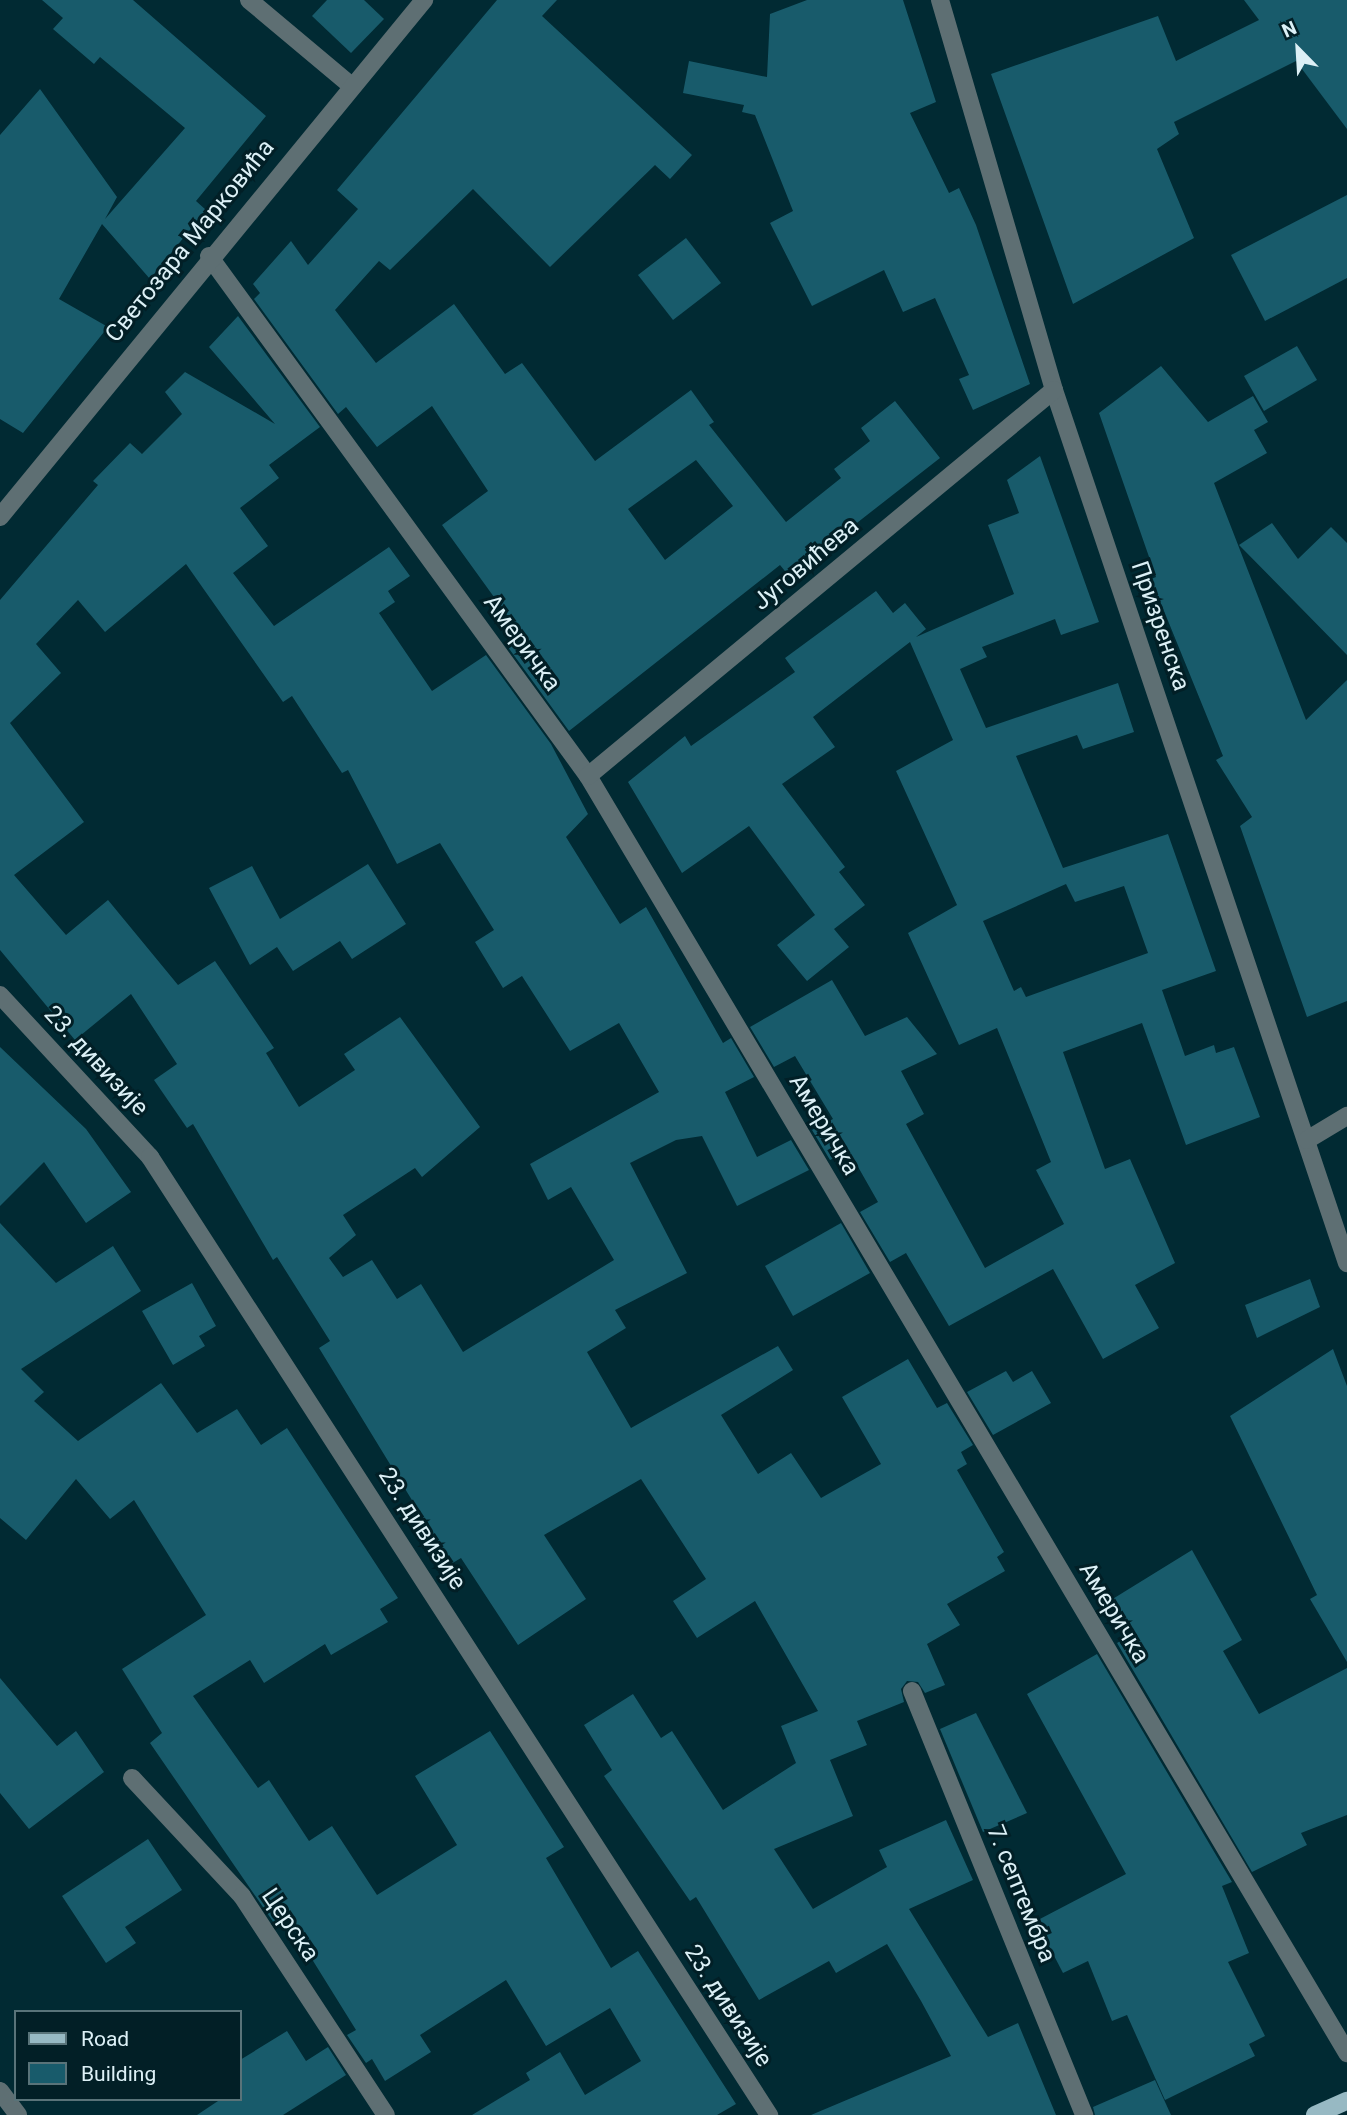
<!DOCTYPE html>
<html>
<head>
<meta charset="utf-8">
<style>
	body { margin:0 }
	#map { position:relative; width:1347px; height:2115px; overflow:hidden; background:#012a33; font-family:Roboto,sans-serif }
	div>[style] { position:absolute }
	.building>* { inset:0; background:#185b6b }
	.minor>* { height:18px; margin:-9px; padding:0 9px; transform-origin:9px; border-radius:9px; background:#5e6f73 }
	.major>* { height:18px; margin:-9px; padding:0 9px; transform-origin:9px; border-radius:9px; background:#97b9c3 }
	span { translate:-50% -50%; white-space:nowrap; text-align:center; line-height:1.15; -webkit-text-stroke:6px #021f26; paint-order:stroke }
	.street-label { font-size:24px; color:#dcf0f6 }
	.legend { position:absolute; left:14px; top:2010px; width:228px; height:91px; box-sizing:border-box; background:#021f26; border:2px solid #597379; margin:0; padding:9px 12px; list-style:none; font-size:21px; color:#dcf0f6 }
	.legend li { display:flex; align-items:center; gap:14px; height:35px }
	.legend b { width:35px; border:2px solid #597379 }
	.north { position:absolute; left:1263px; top:14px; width:70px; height:70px; -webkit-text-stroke:5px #021f26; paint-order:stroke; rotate:336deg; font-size:19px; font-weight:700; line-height:28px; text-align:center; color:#dcf0f6 }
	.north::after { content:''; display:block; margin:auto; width:24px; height:32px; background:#dcf0f6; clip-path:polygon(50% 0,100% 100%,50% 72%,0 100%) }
</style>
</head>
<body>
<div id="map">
	<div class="building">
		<div style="clip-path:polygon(42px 0,133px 0,266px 116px,196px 201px,206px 210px,150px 279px,102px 224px,59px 299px,108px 327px,23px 433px,0 419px,0 135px,40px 89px,117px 197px,105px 219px,185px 128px,100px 57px,94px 64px,53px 29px,63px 18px)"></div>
		<div style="clip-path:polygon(327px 0,364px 0,384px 19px,351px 53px,312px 16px)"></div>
		<div style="clip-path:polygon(evenodd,497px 0,557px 0,542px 16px,692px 155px,670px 179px,655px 165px,550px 267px,473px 189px,390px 270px,379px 261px,335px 310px,376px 363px,454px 304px,505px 374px,522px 363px,595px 461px,691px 390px,714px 422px,709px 425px,786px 522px,841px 478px,834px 469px,870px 441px,861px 428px,895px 401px,940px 458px,789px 576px,780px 565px,569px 731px,505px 643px,520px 633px,442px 525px,488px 491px,432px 406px,377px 447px,346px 407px,338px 414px,254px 299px,260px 293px,253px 284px,291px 241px,308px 265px,358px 209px,337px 190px,497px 0,696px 460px,733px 506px,665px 560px,628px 509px,696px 460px)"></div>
		<div style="clip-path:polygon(807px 0,903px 0,936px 102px,910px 113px,949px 193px,959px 188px,976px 225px,1030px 384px,973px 410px,959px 379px,969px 375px,935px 298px,903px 312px,884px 270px,812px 306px,770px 223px,793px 211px,755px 115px,742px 112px,744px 105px,683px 93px,689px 61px,767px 77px,770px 14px)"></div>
		<div style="clip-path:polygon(1244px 0,1347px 0,1347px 129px,1296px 61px,1174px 122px,1179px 134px,1157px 149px,1194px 238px,1073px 304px,991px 74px,1158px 16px,1176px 61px,1259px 20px)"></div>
		<div style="clip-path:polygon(1347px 195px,1347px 278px,1265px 321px,1231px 255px)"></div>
		<div style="clip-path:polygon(686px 238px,721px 283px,673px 320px,638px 275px)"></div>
		<div style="clip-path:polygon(evenodd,238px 316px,320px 427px,269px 465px,279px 478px,240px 508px,268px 546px,233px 573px,274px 626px,389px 547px,410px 576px,388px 591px,395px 602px,379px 613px,432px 691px,486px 655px,551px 744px,588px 814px,566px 837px,620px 924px,646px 907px,723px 1043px,731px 1038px,754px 1077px,725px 1092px,757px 1157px,791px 1140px,809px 1170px,737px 1206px,702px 1136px,676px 1140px,630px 1163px,687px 1273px,615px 1310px,626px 1328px,587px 1352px,631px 1428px,778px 1346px,793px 1370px,721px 1415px,758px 1474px,791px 1453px,821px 1498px,881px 1464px,842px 1397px,908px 1359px,937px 1408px,947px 1403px,973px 1445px,961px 1452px,967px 1464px,957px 1470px,1004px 1552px,997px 1557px,1005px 1571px,947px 1604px,960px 1625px,927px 1644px,945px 1685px,925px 1693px,918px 1682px,907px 1681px,901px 1689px,904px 1702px,857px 1721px,867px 1745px,830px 1760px,853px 1816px,774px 1849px,813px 1909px,887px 1867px,879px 1850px,946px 1820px,973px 1880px,909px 1909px,988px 2037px,1018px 2023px,1056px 2115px,811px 2115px,951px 2056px,921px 2001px,887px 1944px,836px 1973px,829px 1961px,759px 2000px,696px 1897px,690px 1901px,604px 1776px,612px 1770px,584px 1725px,633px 1694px,661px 1738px,672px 1731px,723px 1810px,796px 1763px,781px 1726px,818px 1711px,755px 1601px,697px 1638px,673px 1601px,706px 1579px,641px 1479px,544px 1535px,586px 1599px,518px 1645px,461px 1558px,451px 1564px,319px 1348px,330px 1341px,277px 1257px,273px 1260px,193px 1124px,187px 1128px,154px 1080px,177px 1064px,131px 994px,75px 1040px,0 950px,0 600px,98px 485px,93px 481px,130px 443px,142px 454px,182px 414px,165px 392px,185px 372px,275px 424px,209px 347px,238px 316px,186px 564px,283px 702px,292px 696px,342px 773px,348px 770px,397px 864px,440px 843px,494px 930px,475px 942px,503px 988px,522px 976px,570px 1051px,619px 1023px,659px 1092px,530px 1164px,548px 1200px,571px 1187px,614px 1260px,463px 1352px,421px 1284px,397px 1299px,372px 1260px,343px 1277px,329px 1258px,356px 1235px,343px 1215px,415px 1168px,422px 1177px,480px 1127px,400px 1017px,344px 1054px,355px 1070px,299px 1107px,266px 1053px,274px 1048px,215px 961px,178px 985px,108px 900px,66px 935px,14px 875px,84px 822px,10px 723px,61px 673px,36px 644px,78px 600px,105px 632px,186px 564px)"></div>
		<div style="clip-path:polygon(1297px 346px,1317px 380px,1264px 411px,1244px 376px)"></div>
		<div style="clip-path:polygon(1161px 366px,1208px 422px,1253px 396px,1268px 422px,1254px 430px,1267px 453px,1214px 483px,1306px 720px,1347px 680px,1347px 1001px,1307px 1017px,1240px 826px,1252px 817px,1216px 760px,1223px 756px,1151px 579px,1156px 577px,1099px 413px)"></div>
		<div style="clip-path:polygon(evenodd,1040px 456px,1099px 622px,1061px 635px,1055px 619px,982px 647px,987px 657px,960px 669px,986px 728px,1118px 683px,1134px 732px,1083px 749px,1077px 735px,1016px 756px,1063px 868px,1168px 834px,1216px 971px,1162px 990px,1185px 1056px,1214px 1045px,1216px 1053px,1234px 1047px,1260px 1117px,1186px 1145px,1142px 1023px,1063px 1052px,1105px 1169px,1130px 1159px,1175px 1263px,1135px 1285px,1159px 1328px,1103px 1359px,1053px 1269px,949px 1326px,906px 1253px,890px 1262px,860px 1212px,878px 1202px,849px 1151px,830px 1160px,812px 1130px,833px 1119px,801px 1066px,795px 1056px,774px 1067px,750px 1027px,832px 980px,865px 1036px,907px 1017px,937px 1054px,901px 1071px,924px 1114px,906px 1124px,985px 1268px,1064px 1224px,1036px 1170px,1051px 1162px,997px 1028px,959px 1045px,908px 933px,957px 905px,896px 771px,953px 740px,910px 642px,813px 717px,835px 747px,782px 784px,845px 867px,839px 872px,865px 905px,834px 929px,849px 947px,807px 981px,777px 945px,815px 915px,749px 826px,682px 873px,628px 782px,685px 736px,691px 746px,795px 672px,785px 658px,876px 591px,893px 613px,905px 603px,926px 629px,916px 637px,1014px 594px,988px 525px,1019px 513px,1007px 480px,1040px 456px,1066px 884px,1075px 902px,1124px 886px,1148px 953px,1026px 997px,1021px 987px,1014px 991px,983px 921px,1066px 884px)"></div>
		<div style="clip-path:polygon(1272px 523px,1298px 559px,1331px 527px,1347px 543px,1347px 655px,1239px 545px)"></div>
		<div style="clip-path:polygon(368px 864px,406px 924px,352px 959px,340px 941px,293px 971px,277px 947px,250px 965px,209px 888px,252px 866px,280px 919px)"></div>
		<div style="clip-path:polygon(0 1047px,86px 1129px,131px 1192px,86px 1223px,44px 1162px,0 1206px)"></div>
		<div style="clip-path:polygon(0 1223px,56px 1283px,113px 1246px,141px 1291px,21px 1369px,44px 1392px,34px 1401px,78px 1441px,161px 1383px,197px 1433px,237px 1409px,261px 1445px,287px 1428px,398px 1598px,380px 1609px,388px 1622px,331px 1655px,325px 1644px,264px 1683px,250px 1660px,193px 1696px,258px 1788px,269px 1780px,309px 1841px,332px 1826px,377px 1895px,457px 1845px,415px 1776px,490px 1731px,564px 1847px,546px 1858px,611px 1968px,638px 1951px,736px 2104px,717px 2115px,472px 2115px,530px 2080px,526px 2073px,560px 2052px,585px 2095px,641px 2061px,610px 2008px,546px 2046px,506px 1980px,420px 2035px,431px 2052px,385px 2081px,372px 2059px,366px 2063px,347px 2035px,356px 2030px,287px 1919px,276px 1926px,150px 1743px,162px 1733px,122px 1669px,206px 1615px,134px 1500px,110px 1519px,76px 1479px,26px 1540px,0 1518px)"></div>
		<div style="clip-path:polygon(841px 1223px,870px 1273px,793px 1316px,765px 1266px)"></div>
		<div style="clip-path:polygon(1310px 1279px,1320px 1307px,1257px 1338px,1245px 1305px)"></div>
		<div style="clip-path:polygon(192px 1283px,216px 1326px,199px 1336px,205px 1346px,173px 1365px,142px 1311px)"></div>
		<div style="clip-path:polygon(1333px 1349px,1347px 1386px,1347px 1662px,1310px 1599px,1317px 1595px,1230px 1416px)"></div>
		<div style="clip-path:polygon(1006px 1371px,1013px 1382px,1032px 1371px,1051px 1403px,993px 1435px,967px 1392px)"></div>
		<div style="clip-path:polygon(1192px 1550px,1242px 1640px,1223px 1651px,1259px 1714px,1347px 1668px,1347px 1815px,1301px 1833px,1307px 1845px,1252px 1872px,1117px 1643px,1132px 1634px,1111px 1600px)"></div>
		<div style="clip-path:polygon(1097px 1654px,1232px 1882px,1222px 1886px,1249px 1953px,1228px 1962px,1265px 2036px,1249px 2044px,1255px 2056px,1165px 2100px,1127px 2015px,1112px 2021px,1088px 1961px,1063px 1973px,1036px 1921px,1126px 1874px,1027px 1694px)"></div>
		<div style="clip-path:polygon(0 1678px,57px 1746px,76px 1731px,104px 1772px,29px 1829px,0 1793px)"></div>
		<div style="clip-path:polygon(976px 1713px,1027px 1813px,983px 1832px,940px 1729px)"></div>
		<div style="clip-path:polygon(148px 1839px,182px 1890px,125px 1927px,136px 1943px,106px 1963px,62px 1896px)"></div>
		<div style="clip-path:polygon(287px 2031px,306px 2061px,328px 2047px,346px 2075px,283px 2115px,197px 2115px,221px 2099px,240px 2099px,240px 2060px)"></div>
		<div style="clip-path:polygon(1155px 2080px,1171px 2115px,1095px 2115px,1093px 2107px)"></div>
	</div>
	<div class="minor">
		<div style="left:249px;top:0;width:131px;rotate:40deg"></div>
		<div style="left:940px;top:0;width:406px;rotate:73.7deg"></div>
		<div style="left:1054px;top:390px;width:921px;rotate:71.45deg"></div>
		<div style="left:209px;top:256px;width:643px;rotate:53.91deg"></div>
		<div style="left:588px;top:776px;width:1486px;rotate:59.27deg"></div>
		<div style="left:0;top:517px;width:669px;rotate:-50.64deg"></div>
		<div style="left:588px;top:776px;width:605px;rotate:-39.64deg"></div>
		<div style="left:0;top:995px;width:221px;rotate:47.2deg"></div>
		<div style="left:150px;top:1157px;width:1141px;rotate:57.13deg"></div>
		<div style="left:1307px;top:1140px;width:47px;rotate:-31deg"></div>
		<div style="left:912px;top:1691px;width:458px;rotate:67.9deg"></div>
		<div style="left:132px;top:1778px;width:161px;rotate:47deg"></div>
		<div style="left:242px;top:1896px;width:262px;rotate:56.7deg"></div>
		<div style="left:0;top:2091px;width:30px;rotate:53deg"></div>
	</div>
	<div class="major">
		<div style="left:1315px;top:2115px;width:35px;rotate:-24deg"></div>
	</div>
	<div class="street-label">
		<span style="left:190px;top:241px;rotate:-51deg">Светозара Марковића</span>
		<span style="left:806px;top:564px;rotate:-40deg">Југовићева</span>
		<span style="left:1160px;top:626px;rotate:71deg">Призренска</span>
		<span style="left:522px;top:643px;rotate:54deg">Америчка</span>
		<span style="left:96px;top:1061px;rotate:47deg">23. дивизије</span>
		<span style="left:824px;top:1125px;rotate:59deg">Америчка</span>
		<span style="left:422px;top:1529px;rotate:57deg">23. дивизије</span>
		<span style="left:1114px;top:1613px;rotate:59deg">Америчка</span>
		<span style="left:1021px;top:1894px;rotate:68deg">7. септембра</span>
		<span style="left:290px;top:1925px;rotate:56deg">Церска</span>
		<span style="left:728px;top:2006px;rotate:57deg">23. дивизије</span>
	</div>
	<ul class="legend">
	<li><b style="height:9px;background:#97b9c3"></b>Road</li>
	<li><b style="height:19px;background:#185b6b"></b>Building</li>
	</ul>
	<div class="north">N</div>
</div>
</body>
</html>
